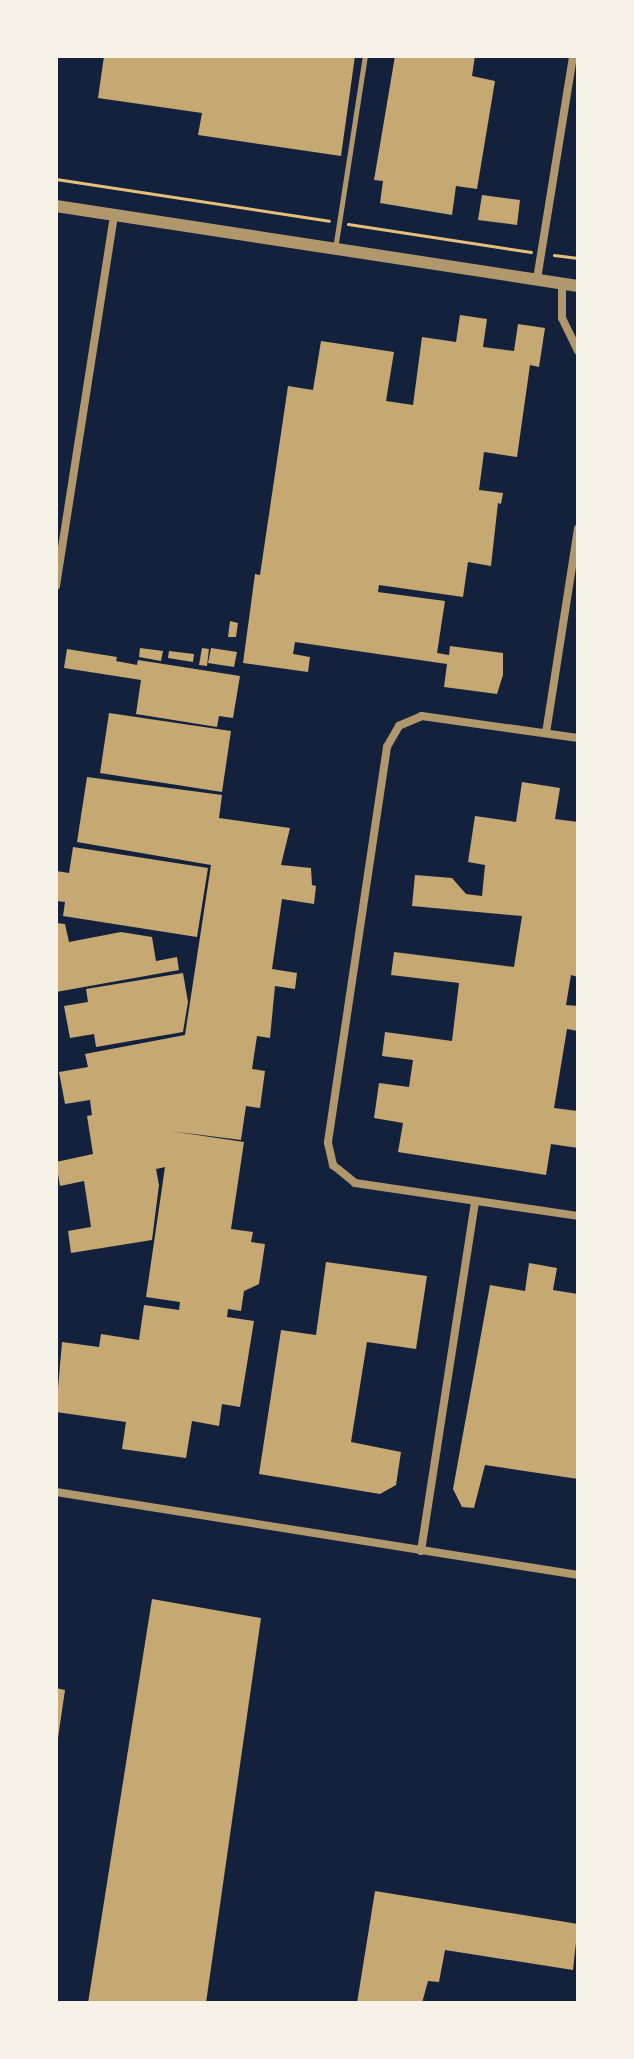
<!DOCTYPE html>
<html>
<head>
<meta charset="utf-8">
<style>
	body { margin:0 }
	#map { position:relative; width:634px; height:2059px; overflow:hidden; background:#14213d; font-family:"Nunito Sans",sans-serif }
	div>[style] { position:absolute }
	.building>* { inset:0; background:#c6a872 }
	.path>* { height:3px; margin:-1.5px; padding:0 1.5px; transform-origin:1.5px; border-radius:1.5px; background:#e5c07b }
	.service>* { height:5px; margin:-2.5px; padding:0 2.5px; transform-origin:2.5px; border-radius:2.5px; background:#b1986c }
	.minor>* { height:8px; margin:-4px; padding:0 4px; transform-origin:4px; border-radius:4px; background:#b1986c }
	.tertiary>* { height:12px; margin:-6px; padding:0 6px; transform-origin:6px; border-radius:6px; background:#b1986c }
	span { translate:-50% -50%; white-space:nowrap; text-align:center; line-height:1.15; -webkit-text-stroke:8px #f6f1e7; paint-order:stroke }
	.frame { position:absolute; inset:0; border:58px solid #f6f1e7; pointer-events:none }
</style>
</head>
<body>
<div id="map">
	<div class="building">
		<div style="clip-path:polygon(104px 56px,355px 56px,341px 156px,198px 135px,202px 113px,98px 98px)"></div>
		<div style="clip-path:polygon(395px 56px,475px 56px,472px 76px,495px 81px,477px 189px,456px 186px,452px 215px,380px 203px,383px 181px,374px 180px)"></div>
		<div style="clip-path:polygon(482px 195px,520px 200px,517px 225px,478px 220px)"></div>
		<div style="clip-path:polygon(460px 315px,487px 319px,483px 347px,514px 351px,518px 324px,545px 328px,539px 367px,530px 365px,517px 457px,484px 452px,479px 490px,503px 493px,501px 504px,498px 503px,491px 566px,468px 562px,463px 597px,379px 585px,378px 592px,445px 601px,437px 653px,449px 655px,450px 646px,503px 653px,503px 675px,497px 694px,444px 687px,447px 664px,295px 642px,293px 654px,310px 657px,308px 672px,243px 663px,255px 574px,260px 575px,288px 386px,313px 390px,321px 341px,394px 352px,386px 401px,413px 405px,422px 337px,456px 342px)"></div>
		<div style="clip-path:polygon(230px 621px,238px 623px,236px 637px,228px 637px)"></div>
		<div style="clip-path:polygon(140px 648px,163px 651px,161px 661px,139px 657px)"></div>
		<div style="clip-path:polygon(202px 648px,209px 649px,207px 666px,199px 665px)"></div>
		<div style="clip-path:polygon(211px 648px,237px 652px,234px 667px,208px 663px)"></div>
		<div style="clip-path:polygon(67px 649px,117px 657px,116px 661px,137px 665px,138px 660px,240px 676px,233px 718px,219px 716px,217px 727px,136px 714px,141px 680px,64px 668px)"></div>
		<div style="clip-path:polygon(169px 651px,194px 654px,193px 662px,168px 658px)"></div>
		<div style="clip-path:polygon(109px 713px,231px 731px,222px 792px,100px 773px)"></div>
		<div style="clip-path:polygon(87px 777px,222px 795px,219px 818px,290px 828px,281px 865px,311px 868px,312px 885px,316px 886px,314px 904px,282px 899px,272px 969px,297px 973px,295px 989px,275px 986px,270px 1038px,257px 1036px,252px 1069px,265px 1071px,260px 1108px,246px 1106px,241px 1140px,170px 1131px,244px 1142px,231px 1229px,253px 1232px,251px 1242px,265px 1244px,259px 1284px,244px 1291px,241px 1311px,228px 1309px,227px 1317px,254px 1321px,240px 1407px,222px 1404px,219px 1426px,192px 1421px,186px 1458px,122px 1449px,126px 1422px,56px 1412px,62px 1342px,99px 1347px,101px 1334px,139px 1340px,144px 1305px,179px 1310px,180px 1302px,146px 1297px,165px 1167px,156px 1169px,159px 1185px,152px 1240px,71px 1253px,68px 1231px,91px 1227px,84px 1181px,60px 1186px,56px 1162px,93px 1154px,87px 1116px,92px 1115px,90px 1100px,65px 1104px,59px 1072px,88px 1067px,85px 1054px,185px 1035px,211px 865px,77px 842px)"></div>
		<div style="clip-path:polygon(522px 782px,560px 788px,555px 819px,578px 822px,578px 977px,571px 975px,566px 1005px,578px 1006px,578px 1031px,567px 1029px,554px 1108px,578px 1111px,578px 1148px,551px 1144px,546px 1175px,398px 1152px,403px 1123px,374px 1118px,379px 1083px,409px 1087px,413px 1060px,382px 1056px,385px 1032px,452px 1041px,459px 983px,391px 975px,394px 952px,514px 967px,522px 916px,412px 906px,415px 875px,452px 878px,466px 894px,482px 896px,485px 865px,468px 862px,475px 816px,516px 822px)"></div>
		<div style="clip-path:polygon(73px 847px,208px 868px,197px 937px,63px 916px,65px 902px,56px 901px,56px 871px,69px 873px)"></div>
		<div style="clip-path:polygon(56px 923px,65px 924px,69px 942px,121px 932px,152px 937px,156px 961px,177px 957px,179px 970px,56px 992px)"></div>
		<div style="clip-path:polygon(183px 973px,188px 1002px,183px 1032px,96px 1047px,94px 1034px,70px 1038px,64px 1006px,88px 1002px,86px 989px)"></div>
		<div style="clip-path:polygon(326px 1262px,427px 1276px,416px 1349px,367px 1342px,351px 1442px,401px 1452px,396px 1485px,380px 1494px,259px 1474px,281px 1330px,316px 1335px)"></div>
		<div style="clip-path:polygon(529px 1263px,557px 1268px,553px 1290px,578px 1294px,578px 1479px,485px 1465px,474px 1508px,462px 1507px,453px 1489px,490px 1285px,525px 1291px)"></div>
		<div style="clip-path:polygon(152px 1599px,261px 1618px,206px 2003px,88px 2003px)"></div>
		<div style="clip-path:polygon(56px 1688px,65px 1690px,58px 1738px,56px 1738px)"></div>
		<div style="clip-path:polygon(375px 1891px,578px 1924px,573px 1970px,445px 1950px,439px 1982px,428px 1981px,422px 2003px,357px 2003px)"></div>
	</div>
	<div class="path">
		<div style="left:56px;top:179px;width:276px;rotate:8.7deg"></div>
		<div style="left:348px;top:224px;width:185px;rotate:8.7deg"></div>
		<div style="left:554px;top:255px;width:24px;rotate:7deg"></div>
	</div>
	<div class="service">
		<div style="left:335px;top:249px;width:195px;rotate:-81.2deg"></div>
	</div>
	<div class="minor">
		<div style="left:537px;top:279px;width:226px;rotate:-80.8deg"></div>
		<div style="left:562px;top:283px;width:35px;rotate:90deg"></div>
		<div style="left:562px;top:318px;width:37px;rotate:64deg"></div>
		<div style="left:56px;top:586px;width:376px;rotate:-81.1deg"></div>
		<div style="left:546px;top:733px;width:207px;rotate:-81.1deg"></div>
		<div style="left:578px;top:738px;width:158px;rotate:-172deg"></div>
		<div style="left:422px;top:716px;width:25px;rotate:157deg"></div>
		<div style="left:399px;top:726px;width:24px;rotate:120deg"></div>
		<div style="left:387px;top:747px;width:400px;rotate:98.5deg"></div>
		<div style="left:328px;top:1143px;width:23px;rotate:77deg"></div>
		<div style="left:333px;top:1165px;width:28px;rotate:39deg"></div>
		<div style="left:355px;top:1183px;width:225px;rotate:8.4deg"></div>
		<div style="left:56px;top:1492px;width:529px;rotate:9.03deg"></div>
		<div style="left:421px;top:1551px;width:354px;rotate:-81.2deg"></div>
	</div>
	<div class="tertiary">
		<div style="left:56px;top:206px;width:528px;rotate:8.71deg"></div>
	</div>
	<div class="frame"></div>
</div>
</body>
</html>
